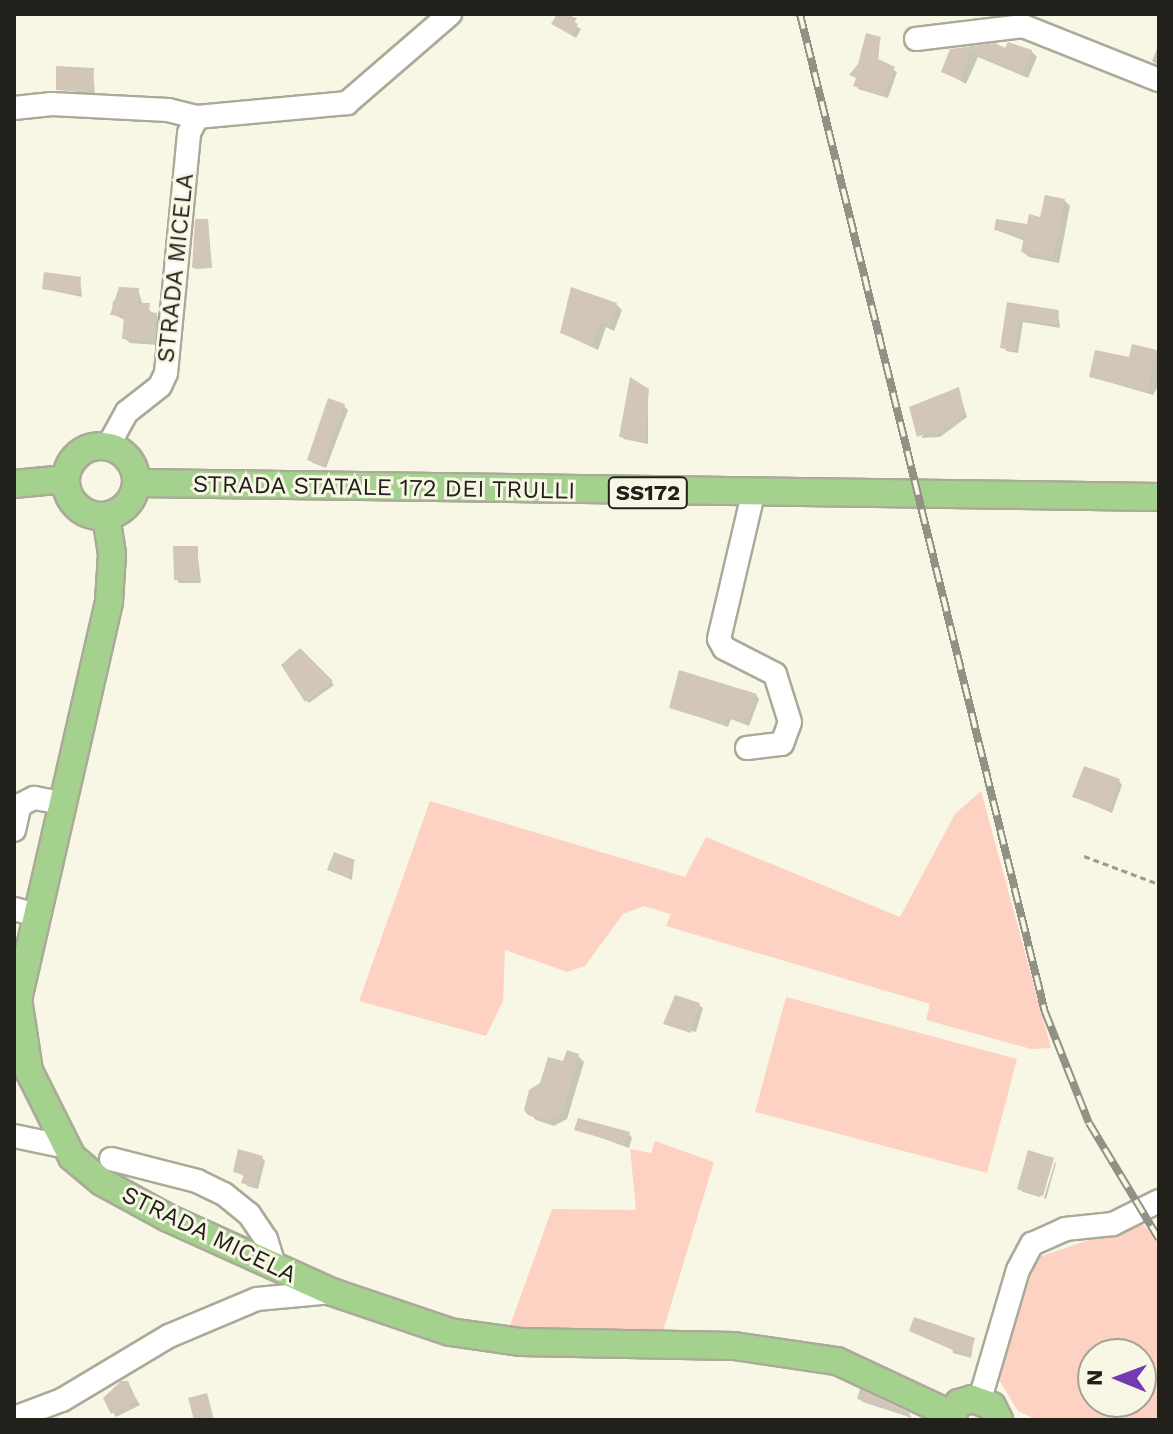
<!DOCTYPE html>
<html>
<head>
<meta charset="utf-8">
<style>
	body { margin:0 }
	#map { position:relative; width:1173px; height:1434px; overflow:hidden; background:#f8f7e6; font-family:"Work Sans",sans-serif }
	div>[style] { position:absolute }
	.green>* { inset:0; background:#fdd2c3 }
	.shadow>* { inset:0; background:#0003 }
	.building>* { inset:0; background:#d2c6b8 }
	.path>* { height:3px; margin-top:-1.5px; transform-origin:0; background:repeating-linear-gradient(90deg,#9e9d90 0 6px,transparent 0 10px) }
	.roads { filter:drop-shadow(2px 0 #abaa99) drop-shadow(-2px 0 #abaa99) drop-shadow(0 2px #abaa99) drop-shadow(0 -2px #abaa99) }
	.minor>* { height:22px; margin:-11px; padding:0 11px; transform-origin:11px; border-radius:11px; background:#fff }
	.major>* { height:26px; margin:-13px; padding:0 13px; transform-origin:13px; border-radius:13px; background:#a4d18d }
	.major>.ring { margin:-13px; padding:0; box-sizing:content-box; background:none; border:26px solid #a4d18d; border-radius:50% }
	.rail>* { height:8px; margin-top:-4px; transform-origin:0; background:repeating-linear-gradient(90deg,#f8f7e6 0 15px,#929185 0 30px); box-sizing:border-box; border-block:2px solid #929185 }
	span { translate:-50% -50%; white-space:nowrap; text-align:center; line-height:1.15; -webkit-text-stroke:6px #f8f7e6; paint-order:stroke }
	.shield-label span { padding:2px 6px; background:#f8f7e6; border:2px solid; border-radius:6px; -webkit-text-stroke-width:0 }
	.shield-label { font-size:22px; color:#21201a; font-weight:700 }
	.street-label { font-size:24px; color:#21201a }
	.frame { position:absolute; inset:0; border:16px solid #21201a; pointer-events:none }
	.north { position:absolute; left:1077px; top:1338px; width:80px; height:80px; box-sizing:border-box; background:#f8f7e6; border:2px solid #a2a194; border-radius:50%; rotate:271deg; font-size:22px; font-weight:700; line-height:32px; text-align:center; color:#21201a }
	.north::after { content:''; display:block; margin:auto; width:28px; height:36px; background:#723bb1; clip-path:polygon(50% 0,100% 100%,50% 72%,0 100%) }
</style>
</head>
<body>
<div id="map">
	<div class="green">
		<div style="clip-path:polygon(981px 791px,1051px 1048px,1031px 1049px,926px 1020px,930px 1004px,666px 926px,671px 914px,644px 906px,623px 914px,585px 966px,567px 972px,505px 950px,503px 1001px,486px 1036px,359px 1001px,430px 801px,685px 877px,706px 837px,900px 917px,955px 814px)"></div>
		<div style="clip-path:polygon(786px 997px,1017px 1059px,987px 1173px,755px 1112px)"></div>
		<div style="clip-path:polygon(655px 1141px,714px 1162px,663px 1331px,508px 1331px,552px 1209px,636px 1210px,630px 1149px,651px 1153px)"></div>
		<div style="clip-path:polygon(evenodd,1141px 1222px,1159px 1242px,1159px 1420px,1037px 1420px,1018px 1411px,998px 1378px,1036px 1258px,1141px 1222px,1093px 1354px,1141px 1354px,1141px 1402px,1093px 1402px,1093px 1354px)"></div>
	</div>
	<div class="shadow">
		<div style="clip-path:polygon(559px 14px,577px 18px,573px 24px,581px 29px,576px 38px,557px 27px)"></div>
		<div style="clip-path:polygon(880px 39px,878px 62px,897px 72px,888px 98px,858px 89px,858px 79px,852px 75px)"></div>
		<div style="clip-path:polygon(1159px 44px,1159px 66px,1152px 61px)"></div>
		<div style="clip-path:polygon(951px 51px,1031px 51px,1037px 57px,1028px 78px,978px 57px,966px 84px,943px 71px)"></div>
		<div style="clip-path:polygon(93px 70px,95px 95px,58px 89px)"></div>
		<div style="clip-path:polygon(1064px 200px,1070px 206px,1059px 263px,1029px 257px,1023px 252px,1025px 241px,996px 230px,1028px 226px)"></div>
		<div style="clip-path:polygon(208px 221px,212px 268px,195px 269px,194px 267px)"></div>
		<div style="clip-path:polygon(80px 279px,82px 297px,44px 289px)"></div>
		<div style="clip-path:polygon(138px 290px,143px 305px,162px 320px,158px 345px,130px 343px,124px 338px,125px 320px,112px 314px,113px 301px)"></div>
		<div style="clip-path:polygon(616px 304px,622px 310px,614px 331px,606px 327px,598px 350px,562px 333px)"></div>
		<div style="clip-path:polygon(1009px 304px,1058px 312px,1060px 328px,1023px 322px,1018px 353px,1006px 351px)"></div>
		<div style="clip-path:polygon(1133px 347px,1159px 352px,1159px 385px,1153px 395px,1091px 377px,1131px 360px)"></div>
		<div style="clip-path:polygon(958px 389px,967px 417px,940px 437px,921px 438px)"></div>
		<div style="clip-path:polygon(648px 391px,648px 444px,624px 439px,621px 436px)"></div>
		<div style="clip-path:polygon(344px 406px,348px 410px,326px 468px,313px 463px,309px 460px)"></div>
		<div style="clip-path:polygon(197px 548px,201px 583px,179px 583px,176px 579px)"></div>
		<div style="clip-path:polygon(300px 651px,334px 685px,309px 703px,306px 700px)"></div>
		<div style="clip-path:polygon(756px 695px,759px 699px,749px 726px,731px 719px,728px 727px,671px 707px)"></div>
		<div style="clip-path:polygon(1119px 781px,1122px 785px,1112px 813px,1075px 797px)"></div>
		<div style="clip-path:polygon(354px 861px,352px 880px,330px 870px)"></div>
		<div style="clip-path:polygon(699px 1005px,703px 1008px,696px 1032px,665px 1024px)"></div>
		<div style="clip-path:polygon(578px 1056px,584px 1062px,567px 1119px,554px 1126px,536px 1120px,526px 1110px,564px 1064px)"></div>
		<div style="clip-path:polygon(577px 1129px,629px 1134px,632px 1138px,629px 1148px)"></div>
		<div style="clip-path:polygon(262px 1158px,265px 1161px,258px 1189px,247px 1186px,245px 1177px,236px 1171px)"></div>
		<div style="clip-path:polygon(1051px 1159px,1040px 1197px,1023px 1192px,1019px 1189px)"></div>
		<div style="clip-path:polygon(1055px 1162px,1056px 1163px,1046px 1199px,1044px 1198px)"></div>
		<div style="clip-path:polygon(911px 1331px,974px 1339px,971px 1358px,953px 1353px,952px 1346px)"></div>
		<div style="clip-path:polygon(127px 1383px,140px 1405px,116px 1417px,105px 1398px)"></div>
		<div style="clip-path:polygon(859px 1398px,909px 1414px,912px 1418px,863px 1402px)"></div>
	</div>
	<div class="building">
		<div style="clip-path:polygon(557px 14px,574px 14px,570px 19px,578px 24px,572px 35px,551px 24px)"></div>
		<div style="clip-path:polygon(866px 33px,881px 37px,876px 58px,895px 67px,885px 96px,853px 86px,856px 78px,849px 75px,858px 64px)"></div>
		<div style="clip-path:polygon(1008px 42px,1032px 50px,1022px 74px,971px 52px,960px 80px,941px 72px,950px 49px,995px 43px,1005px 48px)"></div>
		<div style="clip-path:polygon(56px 66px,94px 68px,92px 92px,56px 90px)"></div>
		<div style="clip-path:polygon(1045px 195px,1065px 199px,1053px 258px,1021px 252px,1024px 237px,994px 230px,996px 219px,1027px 224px,1029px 214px,1040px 217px)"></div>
		<div style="clip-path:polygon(195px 219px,208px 219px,211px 268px,192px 268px)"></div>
		<div style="clip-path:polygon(44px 272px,81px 277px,79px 294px,42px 289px)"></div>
		<div style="clip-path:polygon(119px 287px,139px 288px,138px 303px,150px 303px,149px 312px,157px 313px,153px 340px,122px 339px,124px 316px,110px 315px)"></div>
		<div style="clip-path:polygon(571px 287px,617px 303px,608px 326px,600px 323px,592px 345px,560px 333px)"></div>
		<div style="clip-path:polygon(1007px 302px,1059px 310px,1057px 325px,1020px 319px,1015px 351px,1000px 348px)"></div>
		<div style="clip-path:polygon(1132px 344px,1157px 350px,1148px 391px,1089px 377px,1095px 350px,1129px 357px)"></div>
		<div style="clip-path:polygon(630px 377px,649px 389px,645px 441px,619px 437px)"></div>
		<div style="clip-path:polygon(959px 387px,965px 414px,936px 435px,935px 431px,917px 437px,909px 407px)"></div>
		<div style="clip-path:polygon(328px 398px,345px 404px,323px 466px,307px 460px)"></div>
		<div style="clip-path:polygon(173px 546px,198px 546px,198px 580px,174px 580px)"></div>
		<div style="clip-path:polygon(300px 648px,333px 681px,305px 702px,281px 665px)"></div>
		<div style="clip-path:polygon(679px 670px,757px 694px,746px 724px,728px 717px,725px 725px,669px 708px)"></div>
		<div style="clip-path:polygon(1084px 766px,1120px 779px,1109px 810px,1072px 797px)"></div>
		<div style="clip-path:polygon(334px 852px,355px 860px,348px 878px,327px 870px)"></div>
		<div style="clip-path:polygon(675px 995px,700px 1003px,691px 1033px,663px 1024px)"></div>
		<div style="clip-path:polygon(567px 1050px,579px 1054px,562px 1113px,547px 1121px,528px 1115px,524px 1110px,529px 1090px,540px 1083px,548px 1057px,563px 1061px)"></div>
		<div style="clip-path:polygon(578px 1118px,630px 1132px,626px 1145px,574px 1130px)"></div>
		<div style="clip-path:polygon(238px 1149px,263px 1156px,254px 1187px,241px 1183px,244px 1175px,233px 1172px)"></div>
		<div style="clip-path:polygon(1028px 1150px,1054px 1158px,1043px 1196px,1017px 1189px)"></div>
		<div style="clip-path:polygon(914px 1317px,975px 1338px,969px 1357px,909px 1331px)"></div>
		<div style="clip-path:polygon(121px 1381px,128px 1381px,137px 1401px,111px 1414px,103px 1398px)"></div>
		<div style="clip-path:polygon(860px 1389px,910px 1413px,909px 1416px,857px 1399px)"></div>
		<div style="clip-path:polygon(207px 1393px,214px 1420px,194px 1420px,188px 1398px)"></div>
	</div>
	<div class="path">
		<div style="left:1084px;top:856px;width:80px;rotate:20.5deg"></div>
	</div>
	<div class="roads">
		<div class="minor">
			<div style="left:916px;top:39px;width:108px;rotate:-6.9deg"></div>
			<div style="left:1023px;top:26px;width:146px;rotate:21.7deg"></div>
			<div style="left:14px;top:108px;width:38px;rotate:-6deg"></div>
			<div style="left:52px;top:104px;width:116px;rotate:3deg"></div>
			<div style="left:168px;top:110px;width:30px;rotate:14deg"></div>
			<div style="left:108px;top:446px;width:39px;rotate:-61deg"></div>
			<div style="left:127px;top:412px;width:42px;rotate:-38.2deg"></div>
			<div style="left:160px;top:386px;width:14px;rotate:-65deg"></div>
			<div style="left:166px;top:373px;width:241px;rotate:-84.5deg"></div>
			<div style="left:189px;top:133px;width:18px;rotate:-63deg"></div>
			<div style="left:197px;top:117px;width:151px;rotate:-5.3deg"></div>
			<div style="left:347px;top:103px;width:136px;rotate:-40.8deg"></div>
			<div style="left:747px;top:748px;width:35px;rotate:-7deg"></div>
			<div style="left:782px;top:744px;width:23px;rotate:-70deg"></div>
			<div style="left:790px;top:722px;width:50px;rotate:-107.4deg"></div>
			<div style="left:775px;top:674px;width:57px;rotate:-153deg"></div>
			<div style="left:724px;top:648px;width:10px;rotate:-119deg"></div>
			<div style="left:719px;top:639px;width:149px;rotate:-76.8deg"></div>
			<div style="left:14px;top:830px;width:26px;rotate:-77deg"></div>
			<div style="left:20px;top:805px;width:16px;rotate:-27deg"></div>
			<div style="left:34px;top:798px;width:29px;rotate:10deg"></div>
			<div style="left:14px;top:909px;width:23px;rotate:15deg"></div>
			<div style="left:14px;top:1136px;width:54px;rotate:11.7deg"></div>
			<div style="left:111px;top:1159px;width:89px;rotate:14.3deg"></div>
			<div style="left:197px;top:1181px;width:30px;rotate:26deg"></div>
			<div style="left:224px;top:1194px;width:32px;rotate:39deg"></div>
			<div style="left:249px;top:1214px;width:30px;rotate:56deg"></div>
			<div style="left:266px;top:1239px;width:28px;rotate:73deg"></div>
			<div style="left:980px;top:1399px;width:134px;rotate:-73.6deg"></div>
			<div style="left:1018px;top:1270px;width:30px;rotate:-62deg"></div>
			<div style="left:1032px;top:1244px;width:36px;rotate:-24deg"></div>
			<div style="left:1065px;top:1229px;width:48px;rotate:-5.9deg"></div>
			<div style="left:1113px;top:1224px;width:51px;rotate:-26.6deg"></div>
			<div style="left:14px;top:1418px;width:51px;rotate:-20.6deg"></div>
			<div style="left:62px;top:1400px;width:125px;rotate:-30.9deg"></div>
			<div style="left:169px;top:1336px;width:95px;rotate:-22.8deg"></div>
			<div style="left:257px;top:1299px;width:75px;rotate:-5.3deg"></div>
		</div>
		<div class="major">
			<div class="ring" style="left:66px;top:446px;width:44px;height:44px"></div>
			<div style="left:137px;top:483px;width:1022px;rotate:0.78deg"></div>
			<div style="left:14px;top:484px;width:52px;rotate:-5.5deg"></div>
			<div style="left:106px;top:516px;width:38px;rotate:81deg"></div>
			<div style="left:112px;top:554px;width:48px;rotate:93.6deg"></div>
			<div style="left:109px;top:602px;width:407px;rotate:102.9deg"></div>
			<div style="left:18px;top:999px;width:73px;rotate:81.3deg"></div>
			<div style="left:29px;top:1071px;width:96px;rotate:63.4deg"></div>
			<div style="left:72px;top:1157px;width:39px;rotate:40deg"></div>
			<div style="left:102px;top:1182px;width:75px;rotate:28.6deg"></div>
			<div style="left:168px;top:1218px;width:180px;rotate:24.3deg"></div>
			<div style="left:332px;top:1292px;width:125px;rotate:18.7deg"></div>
			<div style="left:450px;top:1332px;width:72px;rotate:8deg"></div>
			<div style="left:521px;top:1342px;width:213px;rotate:1.1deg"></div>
			<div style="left:734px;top:1346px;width:104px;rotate:8.3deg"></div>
			<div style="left:837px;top:1361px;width:125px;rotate:25.1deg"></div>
			<div style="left:949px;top:1420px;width:20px;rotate:-60deg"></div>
			<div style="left:959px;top:1403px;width:14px;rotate:-17deg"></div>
			<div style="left:972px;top:1399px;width:21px;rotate:19deg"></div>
			<div style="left:992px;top:1406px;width:16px;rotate:63deg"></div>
		</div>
	</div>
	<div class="rail">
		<div style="left:800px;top:14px;width:1028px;rotate:76.21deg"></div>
		<div style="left:1045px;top:1012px;width:119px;rotate:68.4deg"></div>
		<div style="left:1089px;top:1123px;width:135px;rotate:58.9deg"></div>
	</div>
	<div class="shield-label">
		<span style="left:648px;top:493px">SS172</span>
	</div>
	<div class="street-label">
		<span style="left:176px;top:268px;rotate:-84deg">STRADA MICELA</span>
		<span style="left:384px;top:488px;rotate:1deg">STRADA STATALE 172 DEI TRULLI</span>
		<span style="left:209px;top:1235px;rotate:26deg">STRADA MICELA</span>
	</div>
	<div class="frame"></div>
	<div class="north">N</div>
</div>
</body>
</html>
